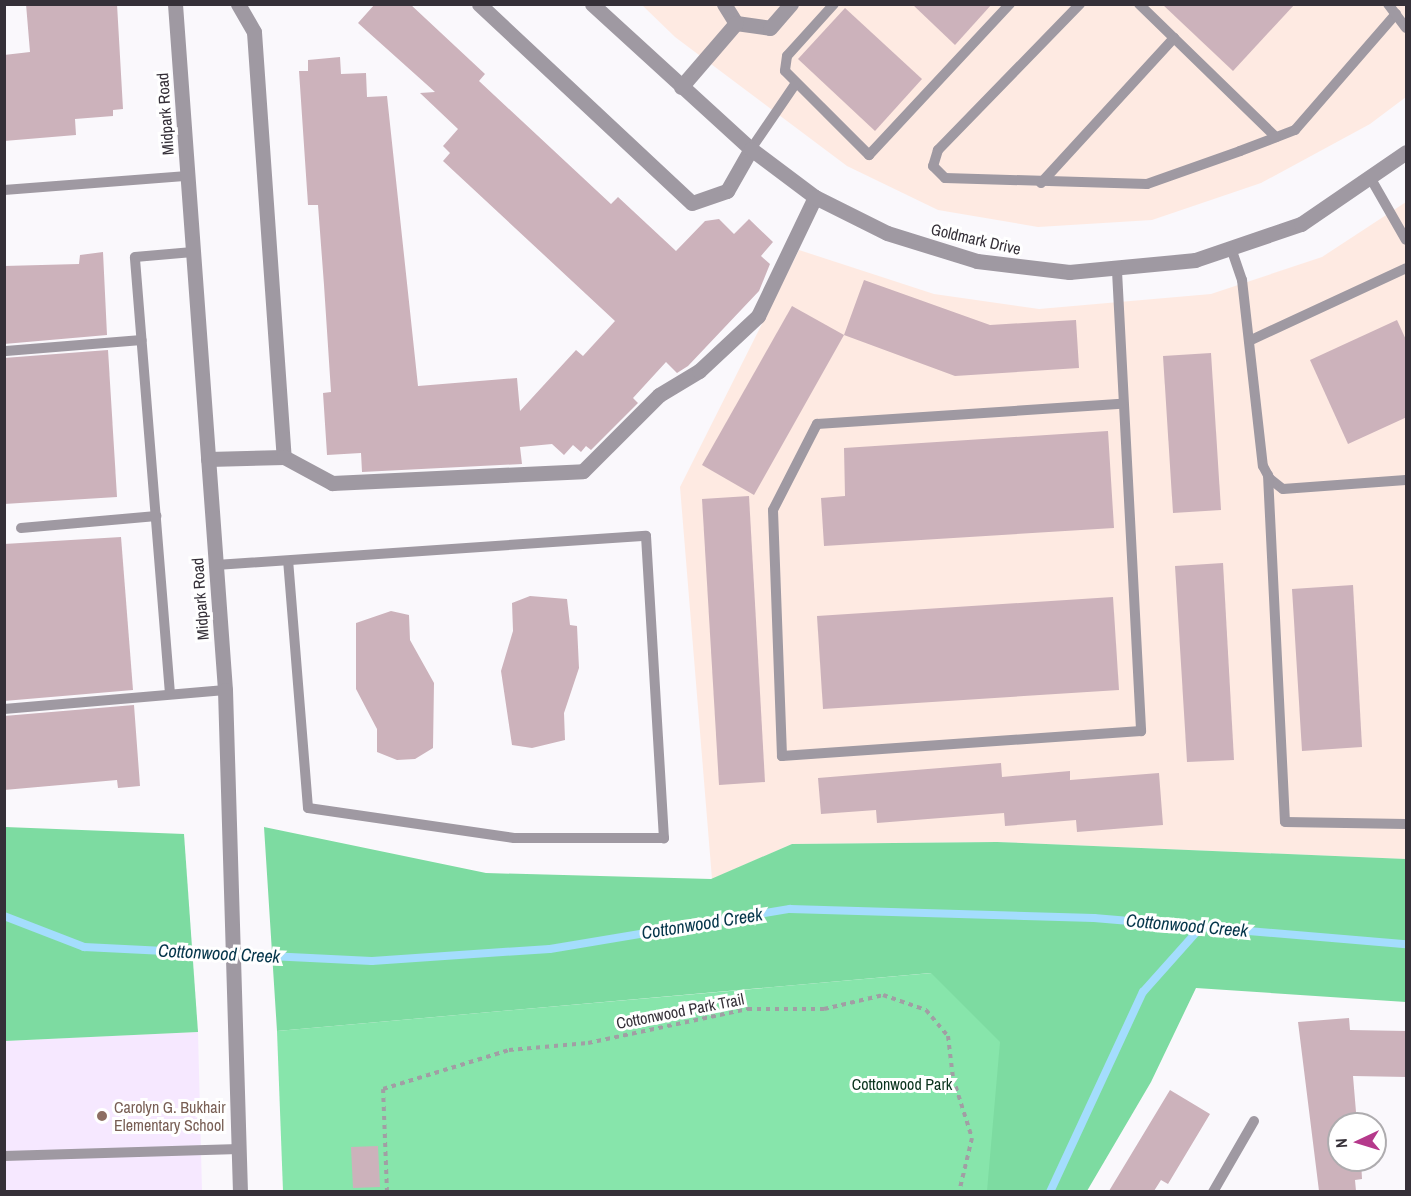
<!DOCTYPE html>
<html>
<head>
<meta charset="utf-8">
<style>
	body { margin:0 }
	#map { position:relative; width:1411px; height:1196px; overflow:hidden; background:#faf8fc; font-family:"Archivo Narrow",sans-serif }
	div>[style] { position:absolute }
	.commercial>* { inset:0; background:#feeae2 }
	.built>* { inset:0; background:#f6e8ff }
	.green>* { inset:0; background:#87e5ab }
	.forest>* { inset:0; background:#7ddba1 }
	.stream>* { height:8px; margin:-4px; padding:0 4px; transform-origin:4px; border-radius:4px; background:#a4ddfd }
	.building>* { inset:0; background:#ccb2bb }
	.path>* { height:4px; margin-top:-2px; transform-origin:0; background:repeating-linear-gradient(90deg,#a19ea4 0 4.5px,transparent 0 9px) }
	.service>* { height:10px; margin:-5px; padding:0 5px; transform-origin:5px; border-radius:5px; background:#9f99a2 }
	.minor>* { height:15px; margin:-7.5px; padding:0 7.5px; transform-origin:7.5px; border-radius:7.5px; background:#9f99a2 }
	.tertiary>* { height:15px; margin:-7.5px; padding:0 7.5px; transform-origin:7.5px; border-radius:7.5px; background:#9f99a2 }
	.dots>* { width:16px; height:16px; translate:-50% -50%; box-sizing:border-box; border:3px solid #fff; border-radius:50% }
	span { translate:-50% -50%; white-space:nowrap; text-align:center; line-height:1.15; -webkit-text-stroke:6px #fff; paint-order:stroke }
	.street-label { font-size:16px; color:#353038 }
	.park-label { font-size:16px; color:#0a331d }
	.education-label { font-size:16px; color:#785e54 }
	.left { translate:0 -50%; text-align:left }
	.water-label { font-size:18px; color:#04354a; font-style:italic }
	.frame { position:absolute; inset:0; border:6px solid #353038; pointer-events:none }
	.north { position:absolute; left:1327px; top:1112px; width:60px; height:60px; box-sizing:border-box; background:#fff; border:2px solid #aeacaf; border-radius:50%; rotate:266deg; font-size:16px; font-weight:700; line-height:24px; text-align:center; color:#353038 }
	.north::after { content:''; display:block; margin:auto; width:21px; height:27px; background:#b5398b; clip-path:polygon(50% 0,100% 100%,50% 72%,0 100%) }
</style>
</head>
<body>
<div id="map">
	<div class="commercial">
		<div style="clip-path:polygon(642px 5px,1406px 5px,1406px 97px,1370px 124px,1261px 183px,1152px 220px,1038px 227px,938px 210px,847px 166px,675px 37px)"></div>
		<div style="clip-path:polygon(1406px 202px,1406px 859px,997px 842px,792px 844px,712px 879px,680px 487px,799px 250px,934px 294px,1039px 309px,1211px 294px,1322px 257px)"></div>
	</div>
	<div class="built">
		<div style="clip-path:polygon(198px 1032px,202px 1191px,5px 1191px,4px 1041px)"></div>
	</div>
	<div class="green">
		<div style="clip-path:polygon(932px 973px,1021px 1027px,1022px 1191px,283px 1191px,277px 1031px)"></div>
	</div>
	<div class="forest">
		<div style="clip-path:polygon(5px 827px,184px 834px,198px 1032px,5px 1041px)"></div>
		<div style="clip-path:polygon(264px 827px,486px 873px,711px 879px,792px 844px,997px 842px,1406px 859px,1406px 1002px,1196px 988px,1151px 1082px,1087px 1191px,987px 1191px,1000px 1042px,931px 973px,277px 1031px)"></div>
	</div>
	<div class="stream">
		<div style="left:4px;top:916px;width:86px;rotate:21.2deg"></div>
		<div style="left:84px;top:947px;width:288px;rotate:2.8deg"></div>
		<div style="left:372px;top:961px;width:178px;rotate:-3.9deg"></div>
		<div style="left:550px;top:949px;width:243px;rotate:-9.5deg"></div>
		<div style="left:790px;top:909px;width:304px;rotate:1.7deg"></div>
		<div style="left:1094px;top:918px;width:313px;rotate:4.8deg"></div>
		<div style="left:1050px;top:1192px;width:221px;rotate:-65.1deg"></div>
		<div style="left:1143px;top:992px;width:87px;rotate:-48.3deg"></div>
	</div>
	<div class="building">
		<div style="clip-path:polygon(26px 4px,117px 4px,123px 109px,113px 110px,113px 116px,75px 119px,76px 135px,4px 141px,4px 55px,30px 52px)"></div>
		<div style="clip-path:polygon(375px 4px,410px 4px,485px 74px,479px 81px,611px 204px,618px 197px,676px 251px,705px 221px,719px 219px,734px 234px,749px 219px,773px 242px,761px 256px,770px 264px,759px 291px,688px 366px,677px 373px,666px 362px,633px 398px,638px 403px,591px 450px,586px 446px,581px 452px,573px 445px,564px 455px,552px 444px,520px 447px,522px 464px,362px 472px,361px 453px,327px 455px,323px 393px,331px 392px,324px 285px,318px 205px,308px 205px,299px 71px,308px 71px,308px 60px,340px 57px,341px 74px,366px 73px,367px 97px,387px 96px,418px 386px,517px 378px,520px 411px,576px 350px,583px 356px,615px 321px,443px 161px,450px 153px,443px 146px,458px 129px,420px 93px,435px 92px,358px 23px)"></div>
		<div style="clip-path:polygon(912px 4px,992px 4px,955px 45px)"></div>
		<div style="clip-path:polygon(1162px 4px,1295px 4px,1233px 71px)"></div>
		<div style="clip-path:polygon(845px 8px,922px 79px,875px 131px,798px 59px)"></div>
		<div style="clip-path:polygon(103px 252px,107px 335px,4px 344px,4px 266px,79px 264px,80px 255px)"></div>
		<div style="clip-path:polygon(864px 280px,990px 325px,1076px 320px,1079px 368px,955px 376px,844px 335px)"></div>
		<div style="clip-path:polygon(792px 306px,844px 335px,754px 495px,702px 465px)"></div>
		<div style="clip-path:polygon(1397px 320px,1407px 342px,1407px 417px,1348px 444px,1310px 360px)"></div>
		<div style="clip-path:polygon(108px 350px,117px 497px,4px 504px,4px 358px)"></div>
		<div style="clip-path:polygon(1211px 353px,1221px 510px,1173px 513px,1163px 356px)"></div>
		<div style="clip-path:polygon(1108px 431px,1114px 528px,824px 546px,821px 498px,845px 496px,844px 448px)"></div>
		<div style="clip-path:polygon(749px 496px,765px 782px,719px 785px,702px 499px)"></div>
		<div style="clip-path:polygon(121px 537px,133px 690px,4px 701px,4px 544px)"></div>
		<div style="clip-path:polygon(1223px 563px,1234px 760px,1187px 762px,1175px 566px)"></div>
		<div style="clip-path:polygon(1353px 585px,1362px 747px,1302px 751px,1292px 589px)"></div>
		<div style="clip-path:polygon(530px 596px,567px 599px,570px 625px,577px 626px,579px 668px,564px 713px,565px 740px,532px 748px,512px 745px,501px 671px,513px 631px,512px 603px)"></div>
		<div style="clip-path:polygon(1113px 597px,1119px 690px,823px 709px,817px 616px)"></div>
		<div style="clip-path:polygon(391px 611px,409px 615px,410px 640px,434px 683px,433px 748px,415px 759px,397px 760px,377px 752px,377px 729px,356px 689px,356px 623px)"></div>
		<div style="clip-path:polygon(134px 705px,140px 786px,118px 788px,117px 780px,4px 790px,4px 716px)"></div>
		<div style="clip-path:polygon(1001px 763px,1002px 777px,1070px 771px,1070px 780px,1159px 773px,1163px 825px,1077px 832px,1076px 820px,1005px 826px,1004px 813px,877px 823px,876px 810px,821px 814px,818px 778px)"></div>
		<div style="clip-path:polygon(1349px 1018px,1350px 1030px,1407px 1031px,1407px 1077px,1353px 1076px,1357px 1124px,1339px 1124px,1339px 1160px,1361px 1160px,1362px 1179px,1355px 1180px,1356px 1191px,1319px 1191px,1298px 1022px)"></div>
		<div style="clip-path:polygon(1170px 1090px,1210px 1114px,1168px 1184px,1161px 1180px,1154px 1191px,1109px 1191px)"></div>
		<div style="clip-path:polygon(378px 1146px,380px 1187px,353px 1188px,351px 1147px)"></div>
	</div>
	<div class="path">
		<div style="left:387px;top:1192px;width:103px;rotate:-92.2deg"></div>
		<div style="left:383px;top:1089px;width:132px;rotate:-17.2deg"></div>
		<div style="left:509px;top:1050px;width:79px;rotate:-5.1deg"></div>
		<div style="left:588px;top:1043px;width:164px;rotate:-12deg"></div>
		<div style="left:748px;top:1009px;width:76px"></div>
		<div style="left:824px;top:1009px;width:61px;rotate:-13.3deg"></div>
		<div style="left:883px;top:995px;width:46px;rotate:19.2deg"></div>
		<div style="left:926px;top:1010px;width:34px;rotate:50deg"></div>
		<div style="left:948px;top:1036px;width:42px;rotate:83.2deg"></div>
		<div style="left:953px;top:1078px;width:63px;rotate:72.4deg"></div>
		<div style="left:972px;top:1138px;width:56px;rotate:103.5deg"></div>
	</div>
	<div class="service">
		<div style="left:834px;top:4px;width:70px;rotate:132.1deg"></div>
		<div style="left:787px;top:56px;width:15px;rotate:98deg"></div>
		<div style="left:785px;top:71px;width:119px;rotate:45deg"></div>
		<div style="left:869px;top:155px;width:207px;rotate:-47deg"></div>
		<div style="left:1080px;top:4px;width:204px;rotate:134.2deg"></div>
		<div style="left:938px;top:150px;width:17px;rotate:107deg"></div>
		<div style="left:933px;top:166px;width:17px;rotate:45deg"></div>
		<div style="left:945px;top:178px;width:202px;rotate:1.7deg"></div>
		<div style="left:1147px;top:184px;width:99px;rotate:-19.5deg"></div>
		<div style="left:1240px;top:151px;width:59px;rotate:-20.9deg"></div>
		<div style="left:1295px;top:130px;width:154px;rotate:-49deg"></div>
		<div style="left:1139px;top:4px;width:191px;rotate:44.2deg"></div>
		<div style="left:1388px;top:4px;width:30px;rotate:53deg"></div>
		<div style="left:751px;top:149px;width:80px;rotate:-55.7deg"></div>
		<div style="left:1371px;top:179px;width:70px;rotate:60.2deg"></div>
		<div style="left:1041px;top:183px;width:197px;rotate:-47.5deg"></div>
		<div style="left:4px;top:190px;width:184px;rotate:-4.4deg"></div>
		<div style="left:1232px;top:251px;width:31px;rotate:71deg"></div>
		<div style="left:1242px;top:280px;width:187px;rotate:83.6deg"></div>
		<div style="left:1263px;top:466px;width:15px;rotate:62deg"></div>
		<div style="left:1270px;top:479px;width:16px;rotate:38deg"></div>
		<div style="left:1283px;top:489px;width:123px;rotate:-4.2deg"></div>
		<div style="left:1117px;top:271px;width:461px;rotate:87deg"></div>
		<div style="left:1141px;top:731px;width:360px;rotate:176deg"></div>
		<div style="left:782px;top:756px;width:246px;rotate:-92.1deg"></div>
		<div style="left:773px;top:510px;width:97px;rotate:-62.9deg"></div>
		<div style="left:817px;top:424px;width:305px;rotate:-3.8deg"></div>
		<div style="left:1249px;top:341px;width:173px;rotate:-24.9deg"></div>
		<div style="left:6px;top:351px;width:136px;rotate:-4.6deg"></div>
		<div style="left:1268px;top:475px;width:347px;rotate:87.2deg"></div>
		<div style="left:1285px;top:822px;width:121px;rotate:0.9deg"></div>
		<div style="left:21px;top:528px;width:136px;rotate:-5.1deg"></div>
		<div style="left:216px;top:565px;width:431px;rotate:-3.9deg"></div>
		<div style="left:646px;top:536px;width:303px;rotate:86.6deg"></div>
		<div style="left:664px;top:838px;width:150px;rotate:180deg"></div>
		<div style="left:514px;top:838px;width:208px;rotate:-171.7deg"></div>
		<div style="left:308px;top:808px;width:247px;rotate:-94.6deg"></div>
		<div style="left:170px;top:694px;width:438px;rotate:-94.6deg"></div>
		<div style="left:135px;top:257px;width:58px;rotate:-4.9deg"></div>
		<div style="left:4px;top:709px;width:222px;rotate:-4.9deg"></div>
		<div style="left:4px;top:1156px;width:235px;rotate:-1.7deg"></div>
		<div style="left:1213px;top:1192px;width:82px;rotate:-60deg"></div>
	</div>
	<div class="minor">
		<div style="left:238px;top:4px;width:32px;rotate:60deg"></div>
		<div style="left:254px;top:32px;width:426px;rotate:86deg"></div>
		<div style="left:479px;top:4px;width:291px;rotate:43.1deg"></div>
		<div style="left:692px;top:203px;width:37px;rotate:-19deg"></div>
		<div style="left:727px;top:191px;width:48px;rotate:-60.3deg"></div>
		<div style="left:724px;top:4px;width:22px;rotate:58deg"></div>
		<div style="left:736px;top:23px;width:34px;rotate:8deg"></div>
		<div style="left:770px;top:28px;width:32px;rotate:-49deg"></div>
		<div style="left:681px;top:87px;width:84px;rotate:-49.3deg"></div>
		<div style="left:208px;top:459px;width:76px;rotate:-1.5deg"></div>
		<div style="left:284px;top:457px;width:55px;rotate:28.4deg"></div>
		<div style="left:332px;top:483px;width:251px;rotate:-2.7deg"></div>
		<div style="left:583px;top:471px;width:107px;rotate:-45deg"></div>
		<div style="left:659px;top:395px;width:47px;rotate:-31deg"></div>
		<div style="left:699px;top:371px;width:81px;rotate:-43deg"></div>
		<div style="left:758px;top:316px;width:132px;rotate:-64.4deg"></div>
	</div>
	<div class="tertiary">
		<div style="left:175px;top:4px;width:688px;rotate:85.83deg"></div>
		<div style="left:225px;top:690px;width:502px;rotate:88.29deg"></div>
		<div style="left:592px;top:4px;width:215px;rotate:42.4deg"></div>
		<div style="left:751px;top:149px;width:80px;rotate:36.9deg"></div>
		<div style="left:815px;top:197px;width:80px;rotate:26.6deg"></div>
		<div style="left:887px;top:233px;width:94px;rotate:17.3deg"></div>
		<div style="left:977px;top:261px;width:93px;rotate:6.8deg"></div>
		<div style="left:1069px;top:272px;width:127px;rotate:-5.4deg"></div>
		<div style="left:1195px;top:260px;width:112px;rotate:-18.8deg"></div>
		<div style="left:1301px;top:224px;width:127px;rotate:-34.4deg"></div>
	</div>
	<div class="dots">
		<div style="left:102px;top:1116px;background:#8d6e63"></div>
	</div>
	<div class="street-label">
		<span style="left:165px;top:114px;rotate:-94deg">Midpark Road</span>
		<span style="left:976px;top:239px;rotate:13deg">Goldmark Drive</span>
		<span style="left:200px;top:599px;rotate:-94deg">Midpark Road</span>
		<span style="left:680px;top:1011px;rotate:-11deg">Cottonwood Park Trail</span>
	</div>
	<div class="park-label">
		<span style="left:902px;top:1084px">Cottonwood Park</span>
	</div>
	<div class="education-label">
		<span class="left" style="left:114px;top:1116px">Carolyn G. Bukhair<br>Elementary School</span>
	</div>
	<div class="water-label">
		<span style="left:702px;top:924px;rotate:-9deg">Cottonwood Creek</span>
		<span style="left:1187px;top:926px;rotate:5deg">Cottonwood Creek</span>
		<span style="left:219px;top:954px;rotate:3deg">Cottonwood Creek</span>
	</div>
	<div class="frame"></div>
	<div class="north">N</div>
</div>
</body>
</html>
